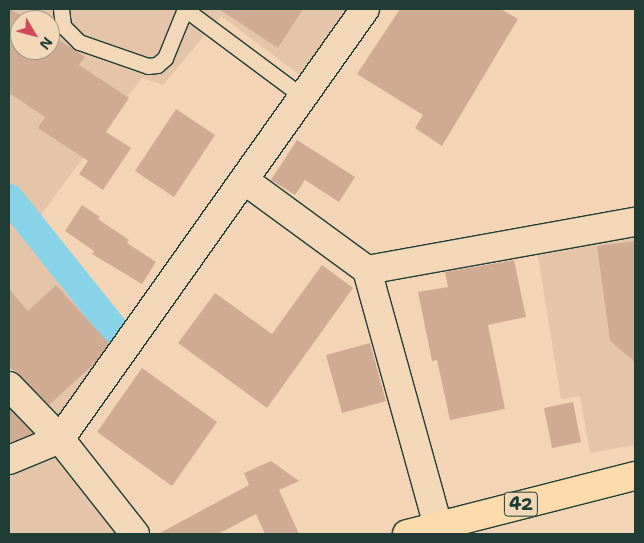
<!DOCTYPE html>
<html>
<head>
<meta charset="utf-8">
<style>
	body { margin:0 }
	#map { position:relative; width:644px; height:543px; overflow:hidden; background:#f4d4b6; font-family:"Shantell Sans",sans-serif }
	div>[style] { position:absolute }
	.built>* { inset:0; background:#e5c5aa }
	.canal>* { height:29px; margin:-14.5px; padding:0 14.5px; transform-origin:14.5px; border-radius:14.5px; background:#88d3e8 }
	.building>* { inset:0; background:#cfab94 }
	.roads { filter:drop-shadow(1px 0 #1f3d34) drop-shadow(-1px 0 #1f3d34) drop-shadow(0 1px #1f3d34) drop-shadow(0 -1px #1f3d34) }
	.lane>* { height:15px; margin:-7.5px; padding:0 7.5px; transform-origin:7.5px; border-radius:7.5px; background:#f2d8b9 }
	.street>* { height:28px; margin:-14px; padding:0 14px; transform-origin:14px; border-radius:14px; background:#f2d8b9 }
	.highway>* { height:28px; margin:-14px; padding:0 14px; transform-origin:14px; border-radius:14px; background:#fedbac }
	span { translate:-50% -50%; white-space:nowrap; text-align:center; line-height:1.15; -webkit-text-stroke:4px #f2d8b9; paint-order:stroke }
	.shield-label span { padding:1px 4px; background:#f2d8b9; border:1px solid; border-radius:4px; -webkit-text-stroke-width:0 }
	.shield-label { font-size:18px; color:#1f3d34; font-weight:700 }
	.frame { position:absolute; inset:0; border:10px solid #1f3d34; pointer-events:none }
	.north { position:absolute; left:10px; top:10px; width:50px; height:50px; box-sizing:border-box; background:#f2d8b9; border:1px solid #9e9a84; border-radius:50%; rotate:127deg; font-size:14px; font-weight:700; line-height:20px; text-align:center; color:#1f3d34 }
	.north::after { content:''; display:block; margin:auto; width:18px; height:22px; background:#d1495b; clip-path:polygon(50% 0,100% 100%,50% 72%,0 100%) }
</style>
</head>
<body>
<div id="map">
	<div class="built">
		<div style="clip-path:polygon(evenodd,9px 9px,362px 9px,308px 81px,221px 16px,163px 85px,142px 78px,32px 227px,130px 333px,58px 420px,9px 369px,9px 9px,20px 20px,50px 20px,50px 50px,20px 50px,20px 20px)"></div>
		<div style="clip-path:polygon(635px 228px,635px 445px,590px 453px,580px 396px,561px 399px,536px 245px)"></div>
		<div style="clip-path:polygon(9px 399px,121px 534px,9px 534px)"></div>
	</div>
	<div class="canal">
		<div style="left:9px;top:198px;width:176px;rotate:51.4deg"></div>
	</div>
	<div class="building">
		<div style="clip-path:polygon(9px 9px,29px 20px,20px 20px,20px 50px,50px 50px,50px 34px,85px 57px,79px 65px,129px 98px,106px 132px,131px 148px,103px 190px,79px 174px,88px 161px,38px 128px,45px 117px,9px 93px)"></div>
		<div style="clip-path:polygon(219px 9px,303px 9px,278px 48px)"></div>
		<div style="clip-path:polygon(400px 9px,501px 9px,518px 19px,442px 146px,415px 128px,423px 115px,357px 74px)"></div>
		<div style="clip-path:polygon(176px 109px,215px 135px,174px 197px,135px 171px)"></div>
		<div style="clip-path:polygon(297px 140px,355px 177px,339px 202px,305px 180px,295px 195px,271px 180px)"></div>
		<div style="clip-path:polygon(82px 205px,100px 217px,98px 219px,129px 240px,127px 243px,156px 262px,142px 284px,92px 254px,94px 251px,65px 231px)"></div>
		<div style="clip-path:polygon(635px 241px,635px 362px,610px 341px,597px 246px)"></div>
		<div style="clip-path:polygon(514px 260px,526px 317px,488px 325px,505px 409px,450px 420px,437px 360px,432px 361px,418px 292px,448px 287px,445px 272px)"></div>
		<div style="clip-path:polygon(322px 265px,353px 288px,267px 408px,178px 343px,215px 293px,272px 334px)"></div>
		<div style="clip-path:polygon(56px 285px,109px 343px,95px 363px,49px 405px,9px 366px,9px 289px,28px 311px)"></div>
		<div style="clip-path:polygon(370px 343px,386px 401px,342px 413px,326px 355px)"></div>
		<div style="clip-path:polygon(142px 368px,217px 422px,172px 486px,97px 432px)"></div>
		<div style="clip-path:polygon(573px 402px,581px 442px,552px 448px,544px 408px)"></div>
		<div style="clip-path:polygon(9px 408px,33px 433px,9px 443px)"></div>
		<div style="clip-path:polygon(271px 461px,299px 481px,279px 490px,299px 534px,265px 534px,256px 514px,218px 534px,158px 534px,249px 485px,244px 473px)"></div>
	</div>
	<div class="roads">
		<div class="lane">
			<div style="left:61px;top:9px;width:17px;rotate:83deg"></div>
			<div style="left:63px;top:26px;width:23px;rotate:45deg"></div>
			<div style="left:79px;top:42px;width:73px;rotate:19.2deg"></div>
			<div style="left:148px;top:66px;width:9px;rotate:-6deg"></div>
			<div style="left:157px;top:65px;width:11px;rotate:-41deg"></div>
			<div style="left:165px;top:58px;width:53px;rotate:-67.8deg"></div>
			<div style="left:185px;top:9px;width:147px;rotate:36.7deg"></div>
		</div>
		<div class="street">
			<div style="left:244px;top:180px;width:152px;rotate:36.2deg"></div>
			<div style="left:367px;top:270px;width:266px;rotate:74.5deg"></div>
			<div style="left:367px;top:270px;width:272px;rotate:-10.2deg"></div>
			<div style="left:9px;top:386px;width:74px;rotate:46.1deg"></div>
			<div style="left:60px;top:439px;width:121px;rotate:51.7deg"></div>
			<div style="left:9px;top:460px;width:55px;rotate:-22.4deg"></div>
			<div style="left:60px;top:439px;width:527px;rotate:-54.65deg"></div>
		</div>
		<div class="highway">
			<div style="left:407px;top:534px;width:235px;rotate:-14.3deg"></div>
		</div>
	</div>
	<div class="shield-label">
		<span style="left:521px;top:504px">42</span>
	</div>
	<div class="frame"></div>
	<div class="north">N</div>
</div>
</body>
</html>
